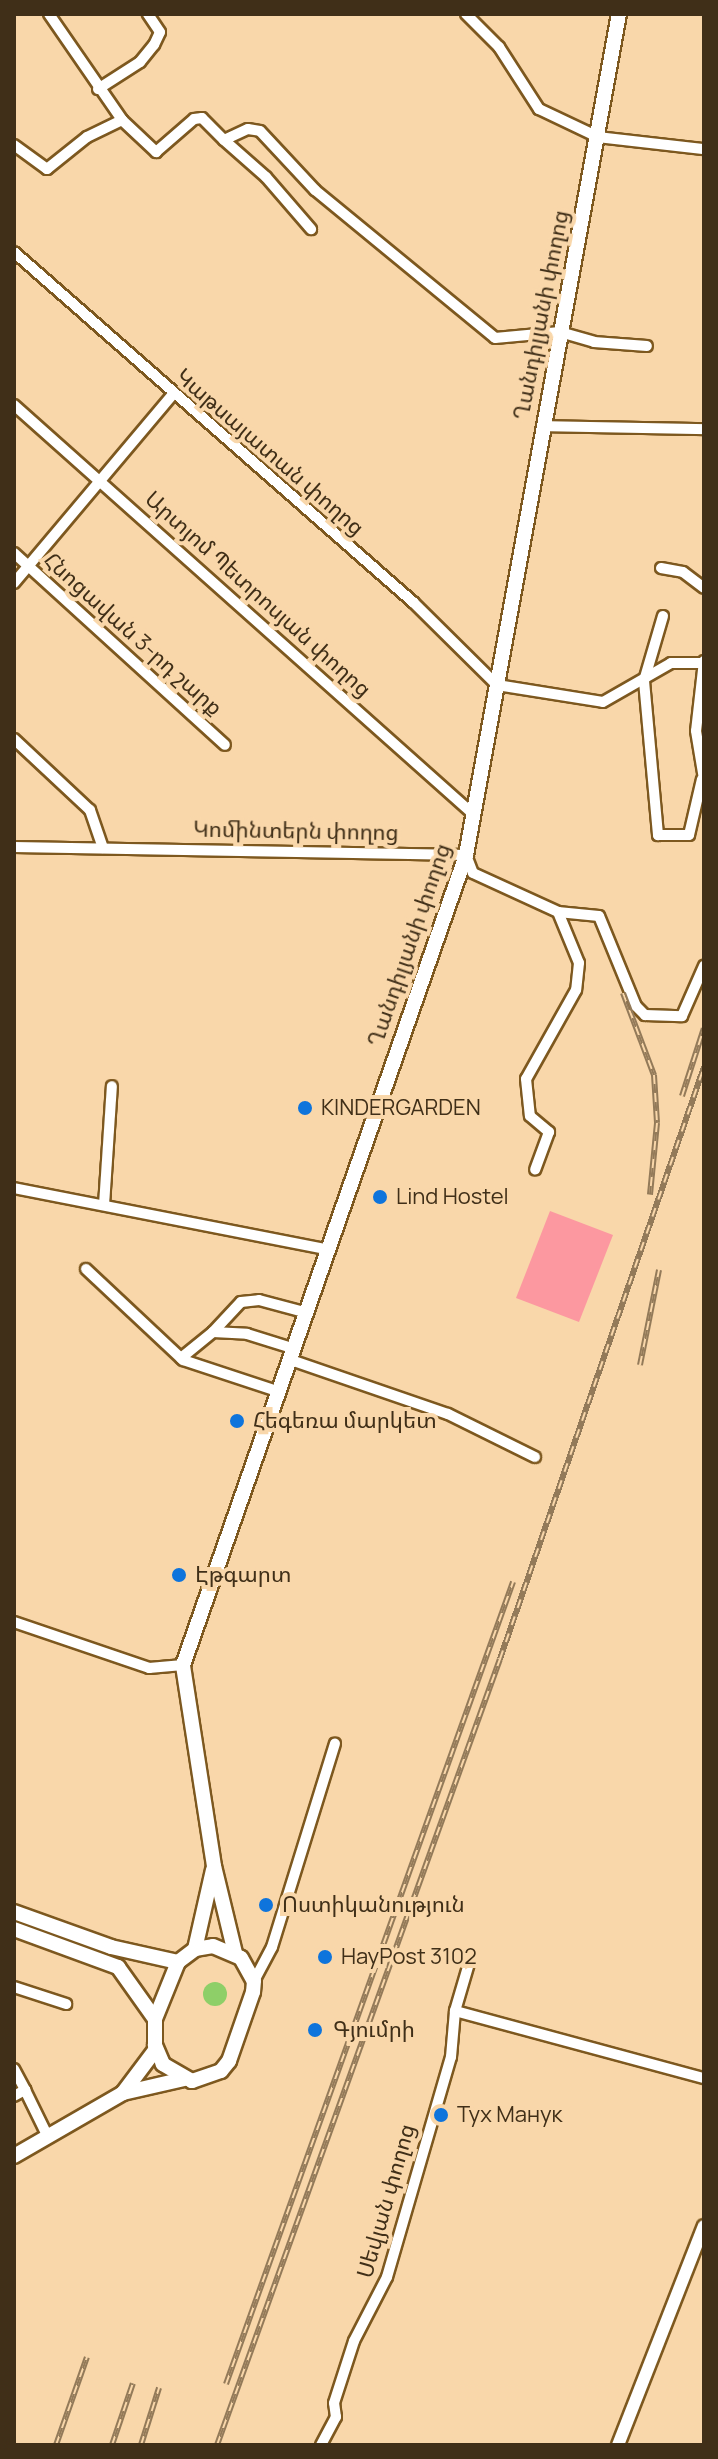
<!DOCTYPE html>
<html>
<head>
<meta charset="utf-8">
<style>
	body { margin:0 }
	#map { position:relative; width:718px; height:2459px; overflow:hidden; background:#f9d7aa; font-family:Manrope,"Noto Sans Armenian",sans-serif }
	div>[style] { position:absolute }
	.green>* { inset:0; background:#fc98a0 }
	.water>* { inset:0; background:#8ecf68 }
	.round { border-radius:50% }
	.roads { filter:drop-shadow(2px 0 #7d581f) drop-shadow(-2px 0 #7d581f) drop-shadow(0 2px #7d581f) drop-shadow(0 -2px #7d581f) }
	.minor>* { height:10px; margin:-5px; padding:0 5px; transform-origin:5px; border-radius:5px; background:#fff }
	.tertiary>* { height:12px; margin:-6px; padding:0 6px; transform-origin:6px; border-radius:6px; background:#fff }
	.secondary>* { height:14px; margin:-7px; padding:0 7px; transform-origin:7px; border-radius:7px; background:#fff }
	.rail>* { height:6px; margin-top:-3px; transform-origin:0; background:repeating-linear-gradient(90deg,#f9d7aa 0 9px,#937a59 0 18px); box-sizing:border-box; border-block:2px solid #937a59 }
	.dots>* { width:22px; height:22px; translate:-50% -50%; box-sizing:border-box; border:4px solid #f9d7aa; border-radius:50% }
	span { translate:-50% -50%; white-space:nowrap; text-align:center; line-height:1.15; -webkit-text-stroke:8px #f9d7aa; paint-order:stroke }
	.street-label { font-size:22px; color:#402f18 }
	.poi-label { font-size:22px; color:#402f18 }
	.left { translate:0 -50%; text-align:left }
	.frame { position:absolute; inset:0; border:16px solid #402f18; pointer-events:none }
</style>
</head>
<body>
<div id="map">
	<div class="green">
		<div style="clip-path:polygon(550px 1211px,613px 1235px,579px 1322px,516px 1298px)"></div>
	</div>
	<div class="water">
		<div class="round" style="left:203px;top:1982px;width:24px;height:24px"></div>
	</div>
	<div class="roads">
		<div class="minor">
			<div style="left:49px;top:14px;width:129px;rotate:55.4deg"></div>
			<div style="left:122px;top:120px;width:47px;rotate:43.3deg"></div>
			<div style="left:156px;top:152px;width:50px;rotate:-41deg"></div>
			<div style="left:194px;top:119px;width:8px;rotate:-7deg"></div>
			<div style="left:202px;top:118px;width:31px;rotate:45deg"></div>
			<div style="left:224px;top:140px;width:26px;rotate:-25deg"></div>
			<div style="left:248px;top:129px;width:12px;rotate:9deg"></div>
			<div style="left:260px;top:131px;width:81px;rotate:47deg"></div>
			<div style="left:315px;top:190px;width:233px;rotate:39.4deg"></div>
			<div style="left:495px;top:338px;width:65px;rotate:-5.3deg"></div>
			<div style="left:560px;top:332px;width:35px;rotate:16deg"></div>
			<div style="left:594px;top:342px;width:53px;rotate:4.3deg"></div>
			<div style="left:466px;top:14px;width:47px;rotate:45deg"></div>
			<div style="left:499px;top:47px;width:74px;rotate:57.2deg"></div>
			<div style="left:539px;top:109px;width:65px;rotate:25.4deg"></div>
			<div style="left:598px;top:137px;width:107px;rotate:6.5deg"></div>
			<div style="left:98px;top:89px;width:50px;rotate:-32.7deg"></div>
			<div style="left:140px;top:62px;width:22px;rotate:-51deg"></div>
			<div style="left:154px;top:45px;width:14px;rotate:-65deg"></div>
			<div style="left:160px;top:32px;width:22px;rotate:-124deg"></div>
			<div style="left:224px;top:140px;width:56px;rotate:41.4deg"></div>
			<div style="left:266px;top:177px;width:69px;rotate:49.1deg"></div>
			<div style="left:14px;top:145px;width:41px;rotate:36deg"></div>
			<div style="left:47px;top:169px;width:51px;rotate:-38.7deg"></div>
			<div style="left:87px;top:137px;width:39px;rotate:-26deg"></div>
			<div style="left:14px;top:252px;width:531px;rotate:41.26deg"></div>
			<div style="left:413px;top:602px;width:118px;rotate:44.7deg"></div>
			<div style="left:497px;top:685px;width:107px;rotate:9.1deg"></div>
			<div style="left:603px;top:702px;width:78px;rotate:-29.8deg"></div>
			<div style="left:671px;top:663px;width:33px"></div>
			<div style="left:14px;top:405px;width:615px;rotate:41.7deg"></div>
			<div style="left:542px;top:426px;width:162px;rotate:1.1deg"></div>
			<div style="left:14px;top:553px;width:285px;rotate:42.3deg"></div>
			<div style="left:661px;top:568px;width:22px;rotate:10deg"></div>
			<div style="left:683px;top:572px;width:26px;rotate:37deg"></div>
			<div style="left:14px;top:583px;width:247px;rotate:-49.9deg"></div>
			<div style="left:663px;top:616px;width:68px;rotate:106.3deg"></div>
			<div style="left:644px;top:681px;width:155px;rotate:84.8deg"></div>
			<div style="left:658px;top:835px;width:31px"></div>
			<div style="left:689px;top:835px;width:57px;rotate:-76.9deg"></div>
			<div style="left:704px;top:661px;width:70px;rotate:96.5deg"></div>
			<div style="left:696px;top:731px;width:49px;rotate:80.5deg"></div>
			<div style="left:14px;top:739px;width:104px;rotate:43.1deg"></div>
			<div style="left:90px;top:810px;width:40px;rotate:71.1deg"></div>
			<div style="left:14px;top:847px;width:452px;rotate:1deg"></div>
			<div style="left:466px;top:855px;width:19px;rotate:69deg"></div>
			<div style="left:473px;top:873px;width:94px;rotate:24.6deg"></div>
			<div style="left:558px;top:912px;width:55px;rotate:67.6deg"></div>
			<div style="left:579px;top:963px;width:27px;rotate:96deg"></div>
			<div style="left:576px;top:990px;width:102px;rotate:119.3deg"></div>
			<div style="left:526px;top:1079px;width:37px;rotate:84deg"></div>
			<div style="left:530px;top:1116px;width:25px;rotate:40deg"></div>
			<div style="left:549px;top:1132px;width:40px;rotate:110.2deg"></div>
			<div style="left:558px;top:912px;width:41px;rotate:5.6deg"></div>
			<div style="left:599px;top:916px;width:97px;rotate:67.7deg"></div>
			<div style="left:636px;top:1006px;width:13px;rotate:45deg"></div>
			<div style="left:645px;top:1015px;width:37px;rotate:2deg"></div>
			<div style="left:682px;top:1016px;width:55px;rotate:-66.3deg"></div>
			<div style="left:14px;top:1188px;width:318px;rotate:11.1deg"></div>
			<div style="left:104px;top:1205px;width:119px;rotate:-86.2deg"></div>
			<div style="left:86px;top:1269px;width:133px;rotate:43.2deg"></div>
			<div style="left:183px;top:1360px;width:99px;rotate:18.3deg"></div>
			<div style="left:213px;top:1332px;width:41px;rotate:-47deg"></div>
			<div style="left:241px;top:1302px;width:18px;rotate:-6deg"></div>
			<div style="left:259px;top:1300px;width:47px;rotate:14.9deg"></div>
			<div style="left:181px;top:1358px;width:41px;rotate:-39.1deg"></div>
			<div style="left:213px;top:1332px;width:34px;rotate:3deg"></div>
			<div style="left:247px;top:1334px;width:47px;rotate:17.3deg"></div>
			<div style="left:288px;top:1359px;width:169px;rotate:19deg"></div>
			<div style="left:448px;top:1414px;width:97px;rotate:26.3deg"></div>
			<div style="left:14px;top:1622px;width:143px;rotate:18.8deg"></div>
			<div style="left:149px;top:1668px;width:34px;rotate:-5deg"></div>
			<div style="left:254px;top:1981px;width:38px;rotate:-62deg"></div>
			<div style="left:272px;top:1947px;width:213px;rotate:-72.8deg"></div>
			<div style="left:14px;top:1987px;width:55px;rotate:18.1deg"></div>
			<div style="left:455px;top:2011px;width:258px;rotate:15.1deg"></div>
			<div style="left:14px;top:2069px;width:24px;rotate:62deg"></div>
			<div style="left:14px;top:2096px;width:13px;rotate:-29deg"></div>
			<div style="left:25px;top:2090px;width:52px;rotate:63.9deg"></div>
			<div style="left:321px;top:2445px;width:32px;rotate:-62deg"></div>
			<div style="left:336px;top:2417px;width:14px;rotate:-98deg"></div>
			<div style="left:334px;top:2403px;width:65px;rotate:-72.1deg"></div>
			<div style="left:354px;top:2341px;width:72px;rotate:-62.7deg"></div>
			<div style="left:387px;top:2277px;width:229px;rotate:-73.8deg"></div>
			<div style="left:451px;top:2057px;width:46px;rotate:-85deg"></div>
			<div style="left:455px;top:2011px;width:53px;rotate:-73.6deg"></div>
		</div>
		<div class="tertiary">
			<div style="left:618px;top:2445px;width:235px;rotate:-68.6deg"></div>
		</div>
		<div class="secondary">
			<div style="left:14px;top:1912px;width:103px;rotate:19.8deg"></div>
			<div style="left:111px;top:1947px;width:69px;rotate:12.6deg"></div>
			<div style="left:14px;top:1929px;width:111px;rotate:20.1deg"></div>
			<div style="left:118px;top:1967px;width:64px;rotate:54.6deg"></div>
			<div style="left:213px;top:1946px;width:30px;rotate:23deg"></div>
			<div style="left:241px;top:1958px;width:26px;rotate:61deg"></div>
			<div style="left:254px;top:1981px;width:11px;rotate:95deg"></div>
			<div style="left:253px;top:1992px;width:73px;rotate:109.2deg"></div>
			<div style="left:229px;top:2061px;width:13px;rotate:129deg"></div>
			<div style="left:221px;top:2071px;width:31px;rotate:161deg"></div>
			<div style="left:192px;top:2081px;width:34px;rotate:-150deg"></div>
			<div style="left:163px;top:2064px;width:21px;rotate:-113deg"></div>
			<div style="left:155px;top:2045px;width:26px;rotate:-90deg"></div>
			<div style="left:155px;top:2019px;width:61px;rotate:-68deg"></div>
			<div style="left:178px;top:1962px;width:21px;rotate:-37deg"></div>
			<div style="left:195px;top:1949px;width:18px;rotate:-9deg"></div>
			<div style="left:195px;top:1949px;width:81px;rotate:-77.2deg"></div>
			<div style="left:235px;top:1953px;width:89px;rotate:-103.6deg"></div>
			<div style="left:214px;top:1866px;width:203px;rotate:-98.8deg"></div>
			<div style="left:183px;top:1665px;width:858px;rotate:-70.74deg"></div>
			<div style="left:466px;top:855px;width:855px;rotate:-79.69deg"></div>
			<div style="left:123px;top:2093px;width:55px;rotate:-53.1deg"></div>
			<div style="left:14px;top:2156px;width:126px;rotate:-30deg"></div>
			<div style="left:123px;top:2093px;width:63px;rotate:-12.9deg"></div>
		</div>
	</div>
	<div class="rail">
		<div style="left:623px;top:993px;width:88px;rotate:69.3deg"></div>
		<div style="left:654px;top:1075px;width:48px;rotate:86.4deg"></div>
		<div style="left:657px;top:1123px;width:72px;rotate:95.6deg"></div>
		<div style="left:682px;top:1096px;width:71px;rotate:-72.1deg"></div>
		<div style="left:640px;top:1365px;width:97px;rotate:-78.7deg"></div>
		<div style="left:226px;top:2384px;width:852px;rotate:-70.31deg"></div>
		<div style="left:56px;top:2445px;width:93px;rotate:-70.6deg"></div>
		<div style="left:112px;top:2445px;width:65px;rotate:-71.3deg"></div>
		<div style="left:141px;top:2445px;width:60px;rotate:-72.5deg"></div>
		<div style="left:217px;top:2445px;width:835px;rotate:-70.2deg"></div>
		<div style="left:500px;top:1659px;width:626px;rotate:-70.99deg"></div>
	</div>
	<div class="dots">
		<div style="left:305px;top:1108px;background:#0e74dc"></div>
		<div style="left:380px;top:1197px;background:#0e74dc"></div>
		<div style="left:237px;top:1421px;background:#0e74dc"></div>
		<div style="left:179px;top:1575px;background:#0e74dc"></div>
		<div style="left:266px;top:1905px;background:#0e74dc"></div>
		<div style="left:325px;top:1957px;background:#0e74dc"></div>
		<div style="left:315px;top:2030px;background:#0e74dc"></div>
		<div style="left:441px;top:2115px;background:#0e74dc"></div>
	</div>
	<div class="street-label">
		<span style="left:541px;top:315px;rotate:-79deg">Ղանդիլյանի փողոց</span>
		<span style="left:270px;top:452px;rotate:41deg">Կաթսայատան փողոց</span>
		<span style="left:258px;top:594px;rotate:42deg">Արտյոմ Պետրոսյան փողոց</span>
		<span style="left:133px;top:634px;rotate:42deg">Հնոցավան 3-րդ շարք</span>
		<span style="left:296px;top:831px;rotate:1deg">Կոմինտերն փողոց</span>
		<span style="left:409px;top:945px;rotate:-71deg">Ղանդիլյանի փողոց</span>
		<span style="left:386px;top:2201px;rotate:-74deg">Սեվյան փողոց</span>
	</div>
	<div class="poi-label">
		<span class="left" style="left:321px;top:1108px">KINDERGARDEN</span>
		<span class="left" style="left:396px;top:1197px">Lind Hostel</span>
		<span class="left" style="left:253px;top:1421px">Հեգեռա մարկետ</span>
		<span class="left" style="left:195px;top:1575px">Էթգարտ</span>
		<span class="left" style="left:282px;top:1905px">Ոստիկանություն</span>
		<span class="left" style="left:341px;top:1957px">HayPost 3102</span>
		<span class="left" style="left:333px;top:2030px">Գյումրի</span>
		<span class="left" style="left:457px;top:2115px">Тух Манук</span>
	</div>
	<div class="frame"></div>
</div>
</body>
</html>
